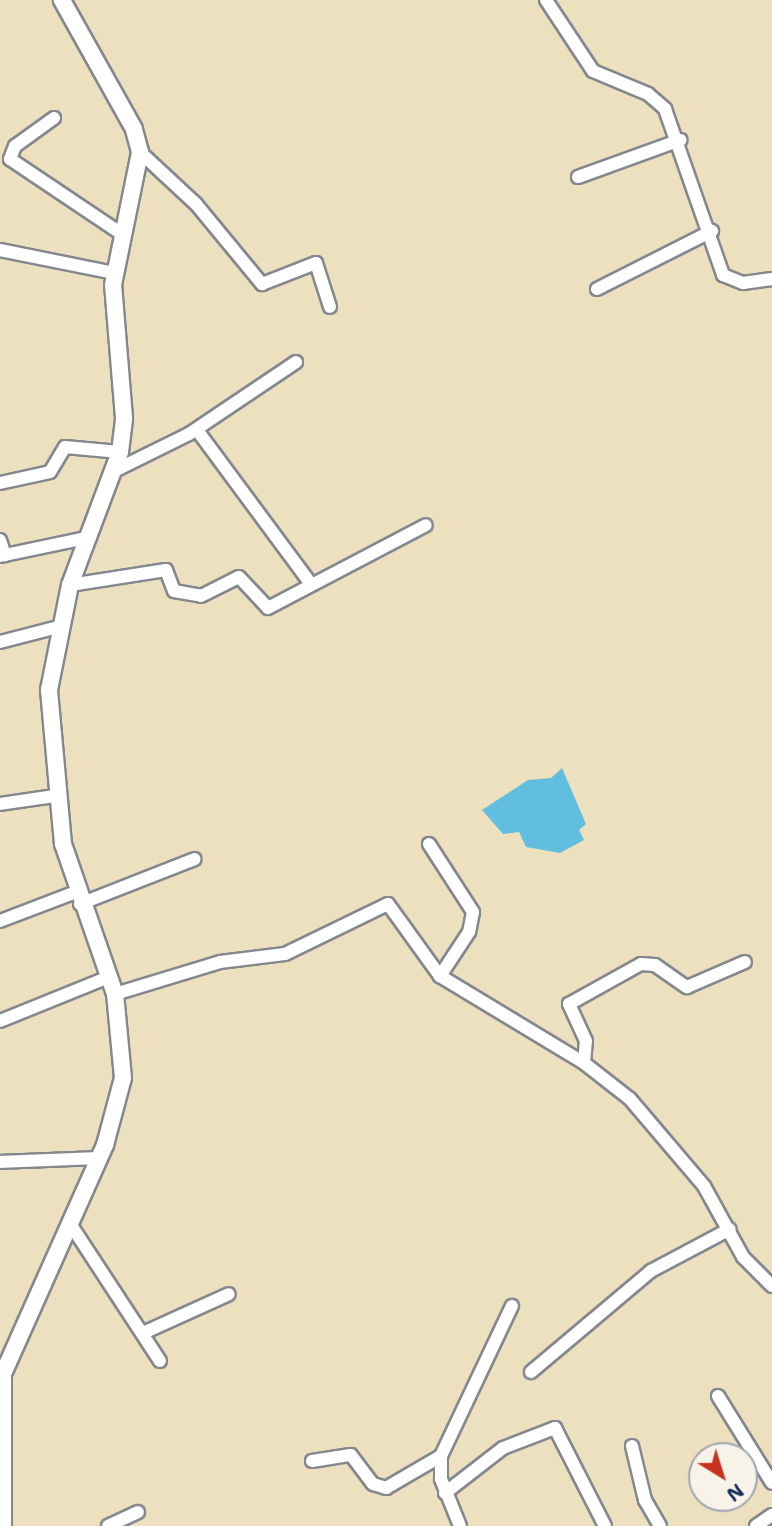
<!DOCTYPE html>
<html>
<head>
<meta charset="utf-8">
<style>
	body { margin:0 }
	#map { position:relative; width:772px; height:1526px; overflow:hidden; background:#ece0be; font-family:"Shantell Sans",sans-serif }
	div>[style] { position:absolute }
	.water>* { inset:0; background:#61bedf }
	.roads { filter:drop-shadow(2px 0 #84888e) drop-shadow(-2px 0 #84888e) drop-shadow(0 2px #84888e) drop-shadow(0 -2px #84888e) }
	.minor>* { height:12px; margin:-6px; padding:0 6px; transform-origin:6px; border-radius:6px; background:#fff }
	.tertiary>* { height:16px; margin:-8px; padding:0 8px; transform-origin:8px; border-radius:8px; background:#fff }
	span { translate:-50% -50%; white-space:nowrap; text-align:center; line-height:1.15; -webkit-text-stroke:7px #f7f3e8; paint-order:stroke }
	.north { position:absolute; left:688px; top:1442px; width:70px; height:70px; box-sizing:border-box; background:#f7f3e8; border:2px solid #9fa5b1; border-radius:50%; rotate:142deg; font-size:19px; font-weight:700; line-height:28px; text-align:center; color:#1b2f5e }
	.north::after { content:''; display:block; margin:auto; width:24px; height:32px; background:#c8321e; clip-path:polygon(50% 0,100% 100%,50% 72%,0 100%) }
</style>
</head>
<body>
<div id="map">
	<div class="water">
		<div style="clip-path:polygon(562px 768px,586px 824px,579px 830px,584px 840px,560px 853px,526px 847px,519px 832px,503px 834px,482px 810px,528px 780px,551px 778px)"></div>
	</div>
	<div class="roads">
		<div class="minor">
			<div style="left:546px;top:0;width:85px;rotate:56.5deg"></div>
			<div style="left:593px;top:71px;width:60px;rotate:22.7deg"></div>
			<div style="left:648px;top:94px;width:23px;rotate:41deg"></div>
			<div style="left:665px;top:109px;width:176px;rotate:70.7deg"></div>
			<div style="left:723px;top:275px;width:22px;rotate:22deg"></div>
			<div style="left:743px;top:283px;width:29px;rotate:-8deg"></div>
			<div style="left:54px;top:118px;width:48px;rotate:144.3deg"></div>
			<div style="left:15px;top:146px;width:14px;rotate:111deg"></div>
			<div style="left:10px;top:159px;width:136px;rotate:33.9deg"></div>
			<div style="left:140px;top:152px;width:76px;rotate:42.9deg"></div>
			<div style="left:196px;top:204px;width:104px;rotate:50.5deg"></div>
			<div style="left:262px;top:284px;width:58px;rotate:-21.3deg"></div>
			<div style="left:316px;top:263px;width:46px;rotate:72.3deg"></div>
			<div style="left:578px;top:177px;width:109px;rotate:-19.9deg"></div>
			<div style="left:0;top:250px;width:116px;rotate:11.4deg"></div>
			<div style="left:597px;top:289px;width:129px;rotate:-26.8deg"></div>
			<div style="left:197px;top:430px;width:192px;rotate:53.5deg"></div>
			<div style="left:116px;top:470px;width:81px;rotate:-26.3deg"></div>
			<div style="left:189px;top:434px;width:129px;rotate:-33.9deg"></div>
			<div style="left:0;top:483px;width:51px;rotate:-12.4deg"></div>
			<div style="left:50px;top:472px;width:29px;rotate:-59deg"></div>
			<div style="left:65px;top:447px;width:55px;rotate:5.2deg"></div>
			<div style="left:0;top:540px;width:16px;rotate:72deg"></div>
			<div style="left:0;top:556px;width:92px;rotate:-11.9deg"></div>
			<div style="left:70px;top:585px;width:97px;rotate:-8.9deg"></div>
			<div style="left:166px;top:570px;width:22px;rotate:69deg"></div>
			<div style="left:174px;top:591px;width:27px;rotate:10deg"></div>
			<div style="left:201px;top:596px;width:42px;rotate:-26.6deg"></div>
			<div style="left:239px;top:577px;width:42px;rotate:46.9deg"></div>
			<div style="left:268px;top:608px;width:178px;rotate:-27.7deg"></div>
			<div style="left:0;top:642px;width:60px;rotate:-14.5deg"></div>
			<div style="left:0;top:804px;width:56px;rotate:-8.3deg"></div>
			<div style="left:429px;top:844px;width:81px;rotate:57.1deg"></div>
			<div style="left:473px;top:912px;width:20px;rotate:101deg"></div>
			<div style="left:469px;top:932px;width:53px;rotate:123.4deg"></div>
			<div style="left:80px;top:904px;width:123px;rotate:-21.4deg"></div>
			<div style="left:0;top:921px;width:81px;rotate:-20.9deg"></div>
			<div style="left:115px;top:994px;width:110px;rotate:-16.9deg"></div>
			<div style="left:220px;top:962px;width:65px;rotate:-7deg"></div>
			<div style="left:285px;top:954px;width:114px;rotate:-25.9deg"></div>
			<div style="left:388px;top:904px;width:89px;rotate:54.2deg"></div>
			<div style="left:440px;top:976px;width:168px;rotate:31.1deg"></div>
			<div style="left:584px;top:1063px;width:58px;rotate:38deg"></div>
			<div style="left:630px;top:1099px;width:114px;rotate:49.6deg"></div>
			<div style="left:704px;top:1186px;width:81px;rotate:61.2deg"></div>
			<div style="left:743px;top:1257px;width:41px;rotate:45deg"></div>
			<div style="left:0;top:1021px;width:118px;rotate:-22deg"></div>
			<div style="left:584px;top:1063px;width:22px;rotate:-85deg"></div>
			<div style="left:586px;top:1041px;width:41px;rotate:-114.7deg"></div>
			<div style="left:569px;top:1004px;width:82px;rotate:-29.1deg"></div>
			<div style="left:641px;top:964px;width:14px;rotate:4deg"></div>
			<div style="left:655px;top:965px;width:39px;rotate:35deg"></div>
			<div style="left:687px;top:987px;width:63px;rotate:-23.3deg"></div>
			<div style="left:0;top:1162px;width:99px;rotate:-2.3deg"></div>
			<div style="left:69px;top:1222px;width:166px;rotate:56.8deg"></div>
			<div style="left:143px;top:1333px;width:94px;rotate:-24.4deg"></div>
			<div style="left:531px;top:1372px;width:157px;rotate:-40.1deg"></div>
			<div style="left:651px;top:1271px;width:89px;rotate:-28deg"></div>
			<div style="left:718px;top:1396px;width:102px;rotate:58.2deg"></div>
			<div style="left:632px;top:1446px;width:56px;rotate:76.5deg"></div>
			<div style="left:645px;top:1500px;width:30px;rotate:60deg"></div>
			<div style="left:312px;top:1461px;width:39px;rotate:-9deg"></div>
			<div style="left:351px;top:1455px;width:36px;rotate:53deg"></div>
			<div style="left:373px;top:1484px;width:14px;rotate:17deg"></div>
			<div style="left:386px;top:1488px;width:64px;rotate:-30.2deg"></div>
			<div style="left:445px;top:1493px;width:73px;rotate:-37.8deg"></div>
			<div style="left:503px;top:1448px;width:56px;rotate:-21deg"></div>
			<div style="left:555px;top:1428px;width:110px;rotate:63deg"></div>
			<div style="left:108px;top:1526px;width:33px;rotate:-25deg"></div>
			<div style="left:460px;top:1526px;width:51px;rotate:-112deg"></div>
			<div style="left:441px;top:1479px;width:23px;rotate:-90deg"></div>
			<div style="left:441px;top:1456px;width:166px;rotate:-64.7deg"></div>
			<div style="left:756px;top:1526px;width:19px;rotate:-35deg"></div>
		</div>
		<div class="tertiary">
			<div style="left:3px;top:1526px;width:152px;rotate:-90deg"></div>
			<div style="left:3px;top:1374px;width:251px;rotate:-66deg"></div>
			<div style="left:105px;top:1145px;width:69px;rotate:-75deg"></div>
			<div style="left:123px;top:1078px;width:84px;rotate:-95.4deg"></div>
			<div style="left:115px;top:994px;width:159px;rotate:-109.1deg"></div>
			<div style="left:63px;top:844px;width:155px;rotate:-95.2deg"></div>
			<div style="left:49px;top:690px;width:107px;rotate:-78.7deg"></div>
			<div style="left:70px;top:585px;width:142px;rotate:-69.4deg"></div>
			<div style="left:120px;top:452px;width:34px;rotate:-83deg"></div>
			<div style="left:124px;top:418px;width:133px;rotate:-94.7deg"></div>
			<div style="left:113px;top:285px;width:136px;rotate:-78.5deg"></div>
			<div style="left:140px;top:152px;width:24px;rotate:-105deg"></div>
			<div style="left:134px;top:129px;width:148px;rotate:-119.2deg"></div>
		</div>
	</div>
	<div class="north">N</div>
</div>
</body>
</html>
